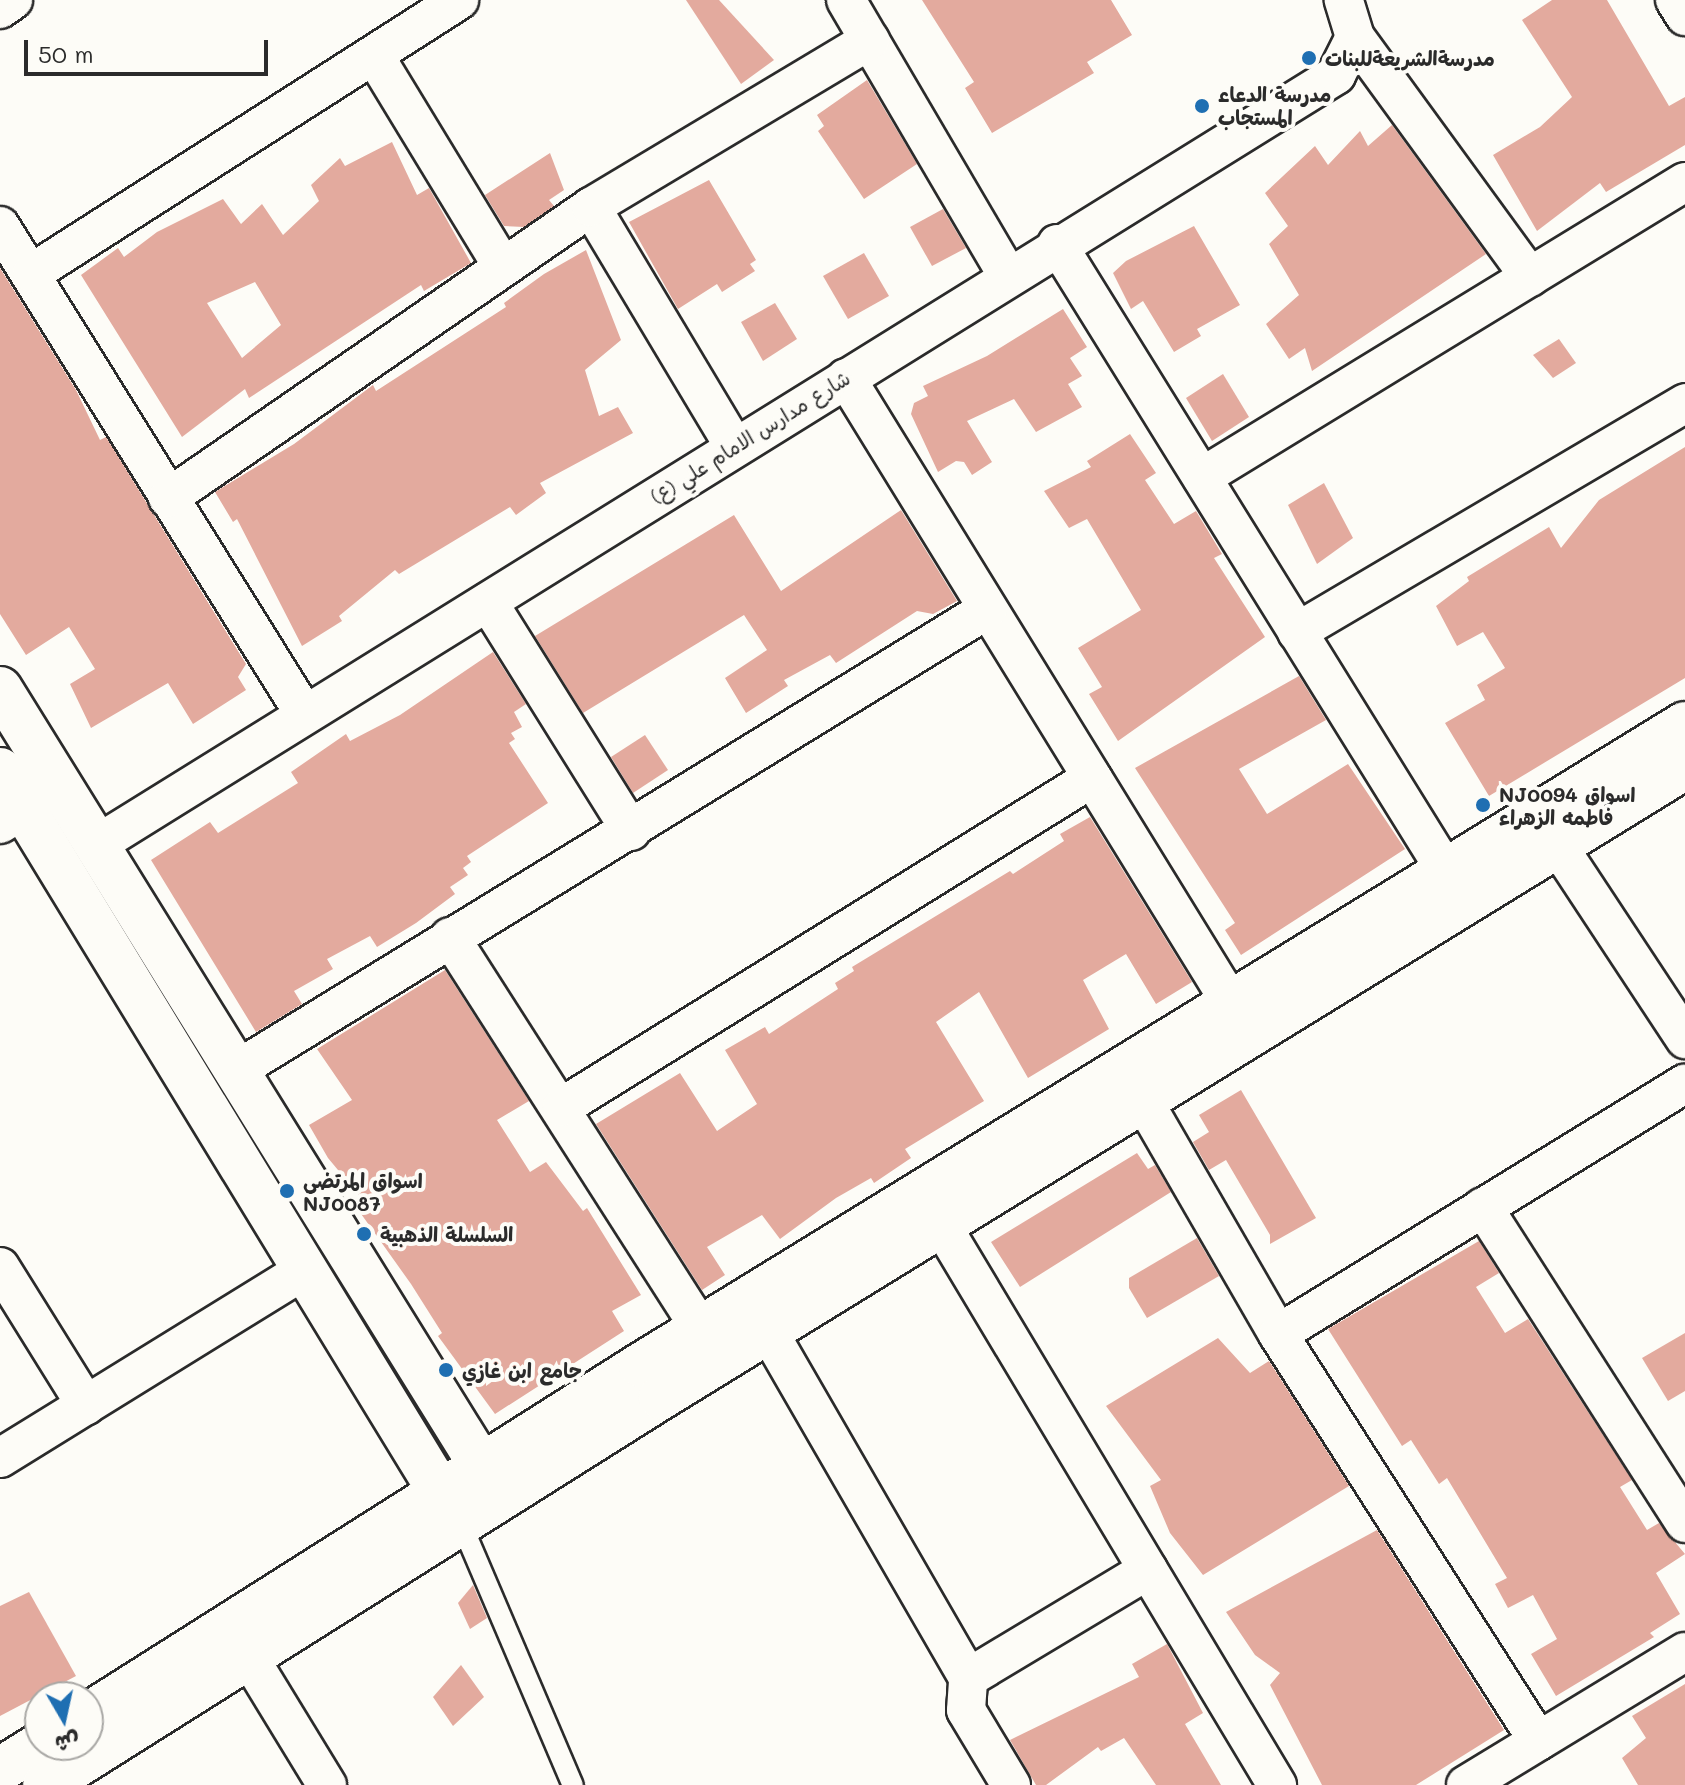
<!DOCTYPE html>
<html>
<head>
<meta charset="utf-8">
<style>
	body { margin:0 }
	#map { position:relative; width:1685px; height:1785px; overflow:hidden; background:#fdfcf7; font-family:Mali,"Playpen Sans Arabic",sans-serif }
	div>[style] { position:absolute }
	.building>* { inset:0; background:#e3aa9e }
	.roads { filter:drop-shadow(2px 0 #2b2b2b) drop-shadow(-2px 0 #2b2b2b) drop-shadow(0 2px #2b2b2b) drop-shadow(0 -2px #2b2b2b) }
	.service>* { height:20px; margin:-10px; padding:0 10px; transform-origin:10px; border-radius:10px; background:#fdfcf7 }
	.minor>* { height:38px; margin:-19px; padding:0 19px; transform-origin:19px; border-radius:19px; background:#fdfcf7 }
	.tertiary>* { height:44px; margin:-22px; padding:0 22px; transform-origin:22px; border-radius:22px; background:#fdfcf7 }
	.dots>* { width:22px; height:22px; translate:-50% -50%; box-sizing:border-box; border:4px solid #fdfcf7; border-radius:50% }
	span { translate:-50% -50%; white-space:nowrap; text-align:center; line-height:1.15; -webkit-text-stroke:8px #fdfcf7; paint-order:stroke }
	.poi-label { font-size:20px; color:#2b2b2b; font-weight:700 }
	.left { translate:0 -50%; text-align:left }
	.street-label { font-size:20px; color:#2b2b2b }
	.north { position:absolute; left:24px; top:1681px; width:80px; height:80px; box-sizing:border-box; background:#fdfcf7; border:2px solid #a9a8a5; border-radius:50%; rotate:171deg; font-size:22px; font-weight:700; line-height:32px; text-align:center; color:#2b2b2b }
	.north::after { content:''; display:block; margin:auto; width:28px; height:36px; background:#1f6fb2; clip-path:polygon(50% 0,100% 100%,50% 72%,0 100%) }
	.scale { position:absolute; left:24px; top:40px; width:244px; height:36px; box-sizing:border-box; border:4px solid #2b2b2b; border-top:0; padding-left:10px; font-size:24px; line-height:28px; white-space:nowrap; color:#2b2b2b; -webkit-text-stroke:6px #fdfcf7; paint-order:stroke }
</style>
</head>
<body>
<div id="map">
	<div class="building">
		<div style="clip-path:polygon(686px 0,719px 0,774px 60px,741px 84px)"></div>
		<div style="clip-path:polygon(922px 0,1111px 0,1132px 35px,1087px 62px,1094px 73px,992px 133px,965px 88px,974px 82px)"></div>
		<div style="clip-path:polygon(1552px 0,1607px 0,1669px 106px,1685px 97px,1685px 145px,1606px 192px,1600px 183px,1537px 231px,1493px 155px,1540px 127px,1572px 97px,1522px 20px)"></div>
		<div style="clip-path:polygon(867px 80px,917px 164px,864px 199px,818px 131px,824px 126px,817px 115px)"></div>
		<div style="clip-path:polygon(1392px 125px,1486px 254px,1312px 371px,1305px 348px,1289px 359px,1266px 324px,1299px 295px,1269px 244px,1288px 226px,1265px 193px,1315px 146px,1328px 165px,1360px 131px,1368px 146px)"></div>
		<div style="clip-path:polygon(evenodd,392px 142px,417px 195px,429px 188px,471px 263px,424px 291px,421px 285px,249px 398px,245px 389px,182px 437px,81px 275px,118px 248px,124px 257px,157px 232px,223px 199px,241px 224px,262px 204px,283px 235px,319px 201px,311px 185px,340px 158px,345px 166px,392px 142px,255px 282px,281px 325px,242px 358px,207px 303px,255px 282px)"></div>
		<div style="clip-path:polygon(550px 153px,564px 190px,549px 200px,554px 206px,524px 227px,504px 226px,485px 195px)"></div>
		<div style="clip-path:polygon(709px 180px,756px 260px,750px 264px,755px 271px,722px 292px,717px 284px,678px 309px,629px 222px)"></div>
		<div style="clip-path:polygon(943px 209px,966px 248px,932px 266px,910px 227px)"></div>
		<div style="clip-path:polygon(1194px 226px,1240px 305px,1197px 329px,1201px 336px,1174px 352px,1143px 301px,1131px 309px,1113px 273px,1126px 261px)"></div>
		<div style="clip-path:polygon(586px 250px,621px 340px,585px 370px,599px 416px,618px 407px,633px 433px,540px 483px,546px 493px,516px 515px,510px 507px,399px 574px,395px 570px,339px 616px,342px 621px,302px 646px,237px 519px,233px 522px,215px 492px,294px 444px,373px 385px,376px 391px,506px 307px,504px 303px,544px 274px)"></div>
		<div style="clip-path:polygon(864px 253px,889px 296px,848px 319px,823px 276px)"></div>
		<div style="clip-path:polygon(0 268px,76px 390px,100px 440px,106px 437px,246px 664px,238px 677px,246px 690px,193px 724px,168px 683px,91px 728px,70px 684px,95px 669px,69px 627px,26px 655px,0 614px)"></div>
		<div style="clip-path:polygon(775px 303px,797px 339px,763px 361px,741px 322px)"></div>
		<div style="clip-path:polygon(1063px 309px,1087px 347px,1070px 358px,1082px 376px,1068px 384px,1082px 407px,1036px 432px,1014px 399px,967px 421px,992px 462px,972px 475px,964px 462px,956px 461px,938px 472px,911px 414px,914px 403px,928px 396px,923px 386px,987px 356px)"></div>
		<div style="clip-path:polygon(1559px 339px,1576px 363px,1553px 378px,1533px 355px)"></div>
		<div style="clip-path:polygon(1223px 374px,1249px 417px,1212px 441px,1186px 398px)"></div>
		<div style="clip-path:polygon(1130px 434px,1156px 473px,1145px 480px,1174px 524px,1196px 511px,1222px 554px,1214px 558px,1265px 637px,1118px 741px,1089px 694px,1102px 687px,1078px 648px,1141px 610px,1087px 519px,1069px 528px,1044px 491px,1091px 467px,1087px 461px)"></div>
		<div style="clip-path:polygon(1685px 447px,1685px 678px,1489px 796px,1445px 723px,1485px 700px,1477px 685px,1505px 668px,1483px 632px,1457px 646px,1436px 606px,1469px 581px,1467px 577px,1549px 527px,1561px 548px,1599px 500px)"></div>
		<div style="clip-path:polygon(1324px 483px,1353px 538px,1317px 564px,1288px 505px)"></div>
		<div style="clip-path:polygon(901px 510px,957px 601px,933px 614px,917px 611px,836px 663px,830px 655px,784px 680px,788px 686px,746px 713px,725px 678px,767px 650px,744px 615px,583px 713px,535px 636px,734px 515px,781px 591px)"></div>
		<div style="clip-path:polygon(493px 652px,526px 704px,514px 712px,522px 727px,511px 733px,515px 739px,509px 743px,548px 803px,467px 856px,471px 862px,463px 868px,468px 875px,450px 887px,455px 894px,416px 923px,377px 947px,370px 936px,327px 959px,333px 969px,294px 991px,302px 1004px,256px 1032px,151px 860px,210px 822px,218px 833px,298px 783px,291px 772px,346px 734px,350px 741px,400px 715px)"></div>
		<div style="clip-path:polygon(1299px 676px,1326px 720px,1239px 769px,1267px 814px,1348px 764px,1405px 849px,1241px 955px,1225px 930px,1235px 923px,1135px 768px)"></div>
		<div style="clip-path:polygon(645px 735px,668px 770px,633px 793px,611px 757px)"></div>
		<div style="clip-path:polygon(1090px 817px,1192px 982px,1156px 1004px,1126px 954px,1083px 980px,1109px 1029px,1028px 1078px,979px 992px,936px 1022px,984px 1101px,905px 1149px,911px 1158px,874px 1183px,871px 1178px,836px 1198px,780px 1239px,762px 1215px,707px 1247px,725px 1275px,702px 1290px,596px 1124px,680px 1073px,717px 1131px,757px 1104px,725px 1050px,765px 1027px,769px 1034px,838px 989px,835px 983px,854px 971px,852px 967px,1010px 871px,1013px 874px,1064px 841px,1060px 834px)"></div>
		<div style="clip-path:polygon(445px 970px,529px 1101px,497px 1120px,530px 1172px,546px 1162px,583px 1211px,587px 1208px,641px 1295px,612px 1311px,624px 1331px,495px 1414px,438px 1336px,442px 1333px,411px 1284px,359px 1211px,368px 1206px,328px 1158px,309px 1125px,352px 1100px,317px 1049px)"></div>
		<div style="clip-path:polygon(1241px 1090px,1316px 1218px,1270px 1244px,1270px 1235px,1226px 1160px,1209px 1170px,1193px 1142px,1209px 1132px,1199px 1115px)"></div>
		<div style="clip-path:polygon(1137px 1153px,1148px 1169px,1155px 1165px,1171px 1192px,1020px 1287px,991px 1242px)"></div>
		<div style="clip-path:polygon(1197px 1238px,1219px 1276px,1147px 1318px,1129px 1288px,1129px 1278px)"></div>
		<div style="clip-path:polygon(1479px 1241px,1499px 1273px,1476px 1287px,1505px 1333px,1528px 1319px,1632px 1480px,1620px 1487px,1647px 1530px,1659px 1523px,1685px 1554px,1656px 1573px,1680px 1614px,1650px 1633px,1654px 1637px,1556px 1696px,1531px 1654px,1557px 1639px,1533px 1595px,1508px 1608px,1495px 1584px,1507px 1578px,1447px 1478px,1439px 1484px,1411px 1440px,1402px 1446px,1328px 1329px)"></div>
		<div style="clip-path:polygon(1685px 1333px,1685px 1391px,1668px 1401px,1642px 1358px)"></div>
		<div style="clip-path:polygon(1218px 1338px,1250px 1373px,1269px 1361px,1349px 1486px,1203px 1575px,1170px 1533px,1150px 1486px,1161px 1480px,1106px 1406px)"></div>
		<div style="clip-path:polygon(1377px 1530px,1504px 1730px,1416px 1785px,1322px 1785px,1270px 1685px,1280px 1673px,1255px 1655px,1226px 1612px)"></div>
		<div style="clip-path:polygon(473px 1585px,487px 1618px,470px 1629px,458px 1603px)"></div>
		<div style="clip-path:polygon(29px 1592px,76px 1676px,0 1716px,0 1606px)"></div>
		<div style="clip-path:polygon(1167px 1644px,1203px 1713px,1185px 1724px,1221px 1785px,1156px 1785px,1124px 1738px,1101px 1751px,1098px 1747px,1046px 1785px,1036px 1785px,1010px 1740px,1139px 1677px,1132px 1664px)"></div>
		<div style="clip-path:polygon(461px 1665px,484px 1697px,453px 1726px,433px 1697px)"></div>
		<div style="clip-path:polygon(1685px 1684px,1685px 1785px,1638px 1785px,1622px 1758px,1646px 1738px,1632px 1716px)"></div>
	</div>
	<div class="roads">
		<div class="service">
			<div style="left:461px;top:1523px;width:285px;rotate:66.9deg"></div>
		</div>
		<div class="minor">
			<div style="left:846px;top:0;width:320px;rotate:59.6deg"></div>
			<div style="left:1675px;top:0;width:19px;rotate:58deg"></div>
			<div style="left:0;top:9px;width:16px;rotate:-35deg"></div>
			<div style="left:1355px;top:37px;width:297px;rotate:53.9deg"></div>
			<div style="left:374px;top:55px;width:248px;rotate:58.7deg"></div>
			<div style="left:591px;top:207px;width:279px;rotate:59.1deg"></div>
			<div style="left:0;top:226px;width:576px;rotate:58.05deg"></div>
			<div style="left:1057px;top:244px;width:734px;rotate:58.19deg"></div>
			<div style="left:32px;top:273px;width:507px;rotate:-32.59deg"></div>
			<div style="left:846px;top:378px;width:734px;rotate:58.37deg"></div>
			<div style="left:1202px;top:477px;width:566px;rotate:-31.42deg"></div>
			<div style="left:168px;top:498px;width:513px;rotate:-34.53deg"></div>
			<div style="left:591px;top:207px;width:325px;rotate:-30.9deg"></div>
			<div style="left:488px;top:602px;width:270px;rotate:58deg"></div>
			<div style="left:1297px;top:632px;width:451px;rotate:-30.5deg"></div>
			<div style="left:0;top:824px;width:28px;rotate:-32deg"></div>
			<div style="left:1556px;top:843px;width:235px;rotate:56.6deg"></div>
			<div style="left:96px;top:845px;width:1460px;rotate:-31.84deg"></div>
			<div style="left:1336px;top:75px;width:42px;rotate:-63.4deg"></div>
			<div style="left:1355px;top:37px;width:39px;rotate:-107deg"></div>
			<div style="left:450px;top:937px;width:465px;rotate:57.4deg"></div>
			<div style="left:235px;top:1071px;width:883px;rotate:-31.53deg"></div>
			<div style="left:1144px;top:1102px;width:268px;rotate:60deg"></div>
			<div style="left:1278px;top:1334px;width:483px;rotate:57.4deg"></div>
			<div style="left:562px;top:1107px;width:624px;rotate:-31.83deg"></div>
			<div style="left:1483px;top:1207px;width:375px;rotate:57.4deg"></div>
			<div style="left:942px;top:1226px;width:652px;rotate:59.07deg"></div>
			<div style="left:0;top:1267px;width:163px;rotate:58.1deg"></div>
			<div style="left:768px;top:1331px;width:401px;rotate:60deg"></div>
			<div style="left:1278px;top:1334px;width:478px;rotate:-31.6deg"></div>
			<div style="left:0;top:1458px;width:360px;rotate:-31.7deg"></div>
			<div style="left:250px;top:1659px;width:148px;rotate:58.6deg"></div>
			<div style="left:1011px;top:1785px;width:87px;rotate:-121deg"></div>
			<div style="left:966px;top:1710px;width:32px;rotate:-86deg"></div>
			<div style="left:968px;top:1678px;width:210px;rotate:-31deg"></div>
			<div style="left:1466px;top:1785px;width:256px;rotate:-31.3deg"></div>
		</div>
		<div class="tertiary">
			<div style="left:0;top:689px;width:915px;rotate:58.22deg"></div>
			<div style="left:0;top:770px;width:847px;rotate:58.62deg"></div>
			<div style="left:88px;top:1715px;width:654px;rotate:-32.33deg"></div>
			<div style="left:641px;top:1365px;width:1225px;rotate:-31.55deg"></div>
			<div style="left:0;top:1770px;width:47px;rotate:-32deg"></div>
			<div style="left:45px;top:1785px;width:728px;rotate:-32.21deg"></div>
			<div style="left:661px;top:1397px;width:1202px;rotate:-31.6deg"></div>
		</div>
	</div>
	<div class="dots">
		<div style="left:1309px;top:58px;background:#1f6fb2"></div>
		<div style="left:1202px;top:106px;background:#1f6fb2"></div>
		<div style="left:1483px;top:805px;background:#1f6fb2"></div>
		<div style="left:287px;top:1191px;background:#1f6fb2"></div>
		<div style="left:364px;top:1234px;background:#1f6fb2"></div>
		<div style="left:446px;top:1370px;background:#1f6fb2"></div>
	</div>
	<div class="poi-label">
		<span class="left" style="left:1325px;top:58px">مدرسةالشريعةللبنات</span>
		<span class="left" style="left:1218px;top:106px">مدرسة الدعاء<br>المستجاب</span>
		<span class="left" style="left:1499px;top:806px">NJ0094 اسواق<br>فاطمه الزهراء</span>
		<span class="left" style="left:303px;top:1192px">اسواق المرتضى<br>NJ0087</span>
		<span class="left" style="left:380px;top:1234px">السلسلة الذهبية</span>
		<span class="left" style="left:462px;top:1370px">جامع ابن غازي</span>
	</div>
	<div class="street-label">
		<span style="left:750px;top:437px;rotate:-32deg">شارع مدارس الامام علي (ع)</span>
	</div>
	<div class="north">ش</div>
	<div class="scale">50 m</div>
</div>
</body>
</html>
